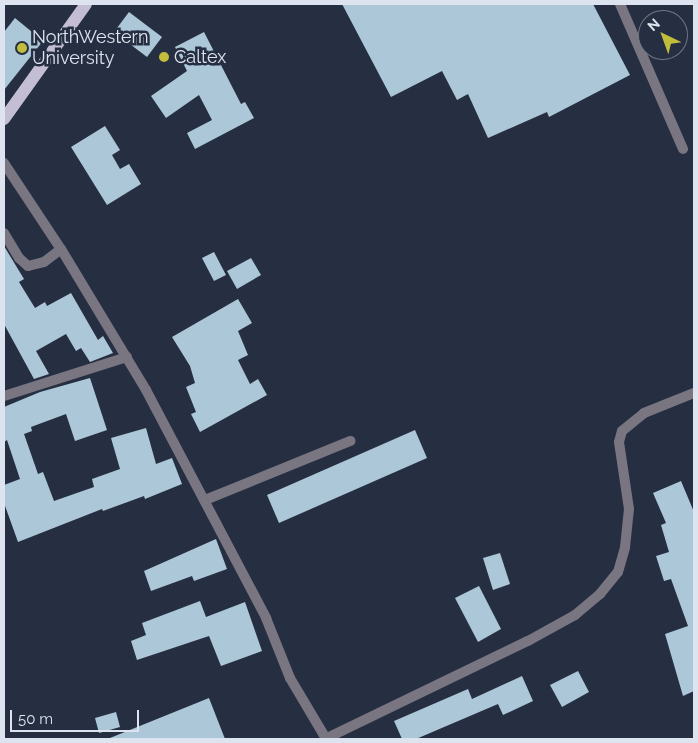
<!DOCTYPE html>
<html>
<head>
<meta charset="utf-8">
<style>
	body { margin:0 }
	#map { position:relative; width:698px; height:743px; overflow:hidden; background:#262f42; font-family:Raleway,sans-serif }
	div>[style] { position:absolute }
	.building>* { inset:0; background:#acc7d7 }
	.lane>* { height:10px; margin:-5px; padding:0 5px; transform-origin:5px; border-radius:5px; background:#797681 }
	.street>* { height:10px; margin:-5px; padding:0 5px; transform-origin:5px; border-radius:5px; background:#797681 }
	.primary>* { height:12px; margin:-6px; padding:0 6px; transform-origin:6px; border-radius:6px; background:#c3bed4 }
	.dots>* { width:14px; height:14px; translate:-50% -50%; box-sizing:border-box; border:2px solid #262f42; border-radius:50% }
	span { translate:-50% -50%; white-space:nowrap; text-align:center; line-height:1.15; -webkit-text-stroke:5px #262f42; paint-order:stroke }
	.poi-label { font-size:18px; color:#dde3ef }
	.left { translate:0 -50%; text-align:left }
	.frame { position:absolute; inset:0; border:5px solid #dde3ef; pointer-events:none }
	.north { position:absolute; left:638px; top:10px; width:50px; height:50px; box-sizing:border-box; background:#262f42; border:1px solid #6f7787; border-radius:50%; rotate:318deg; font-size:14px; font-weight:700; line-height:20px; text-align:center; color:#dde3ef }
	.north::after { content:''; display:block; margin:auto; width:18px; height:22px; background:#c3bd3e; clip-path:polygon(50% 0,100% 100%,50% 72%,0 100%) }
	.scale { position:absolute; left:10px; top:710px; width:129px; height:22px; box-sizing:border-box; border:2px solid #dde3ef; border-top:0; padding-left:6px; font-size:15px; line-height:18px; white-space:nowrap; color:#dde3ef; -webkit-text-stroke:4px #262f42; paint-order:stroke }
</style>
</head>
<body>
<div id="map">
	<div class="building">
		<div style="clip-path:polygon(342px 4px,593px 4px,630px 75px,549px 117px,547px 112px,488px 138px,468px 94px,457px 100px,442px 71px,391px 97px)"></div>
		<div style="clip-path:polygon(129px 12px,162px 37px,147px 57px,114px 32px)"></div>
		<div style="clip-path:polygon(15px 18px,43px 41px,4px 90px,4px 32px)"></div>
		<div style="clip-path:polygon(204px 32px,241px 104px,245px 102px,254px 118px,195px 149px,187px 133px,212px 120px,199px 95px,166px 118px,151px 96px,187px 71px,175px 47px)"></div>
		<div style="clip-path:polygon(105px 126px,120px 150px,112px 155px,120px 169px,129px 164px,141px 184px,107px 205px,71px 147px)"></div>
		<div style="clip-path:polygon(4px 246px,24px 279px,19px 282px,35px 308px,45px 302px,47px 306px,71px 293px,98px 340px,103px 336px,113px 353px,90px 362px,81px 348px,76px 351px,66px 334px,36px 351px,49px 374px,34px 379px,4px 324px)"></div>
		<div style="clip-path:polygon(214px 252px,226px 275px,214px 281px,202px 258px)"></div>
		<div style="clip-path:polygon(251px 258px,261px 275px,237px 289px,227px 271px)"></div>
		<div style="clip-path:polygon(238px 299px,252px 323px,238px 331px,248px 355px,238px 360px,250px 384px,258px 379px,267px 395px,200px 432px,191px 414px,196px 412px,186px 387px,195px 383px,190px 366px,172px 337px)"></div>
		<div style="clip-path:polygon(90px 378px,107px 430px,75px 441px,66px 414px,31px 427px,32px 431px,24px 434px,38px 474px,43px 472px,54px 501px,94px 487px,92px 479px,120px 469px,111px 438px,146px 428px,156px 464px,172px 458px,182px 484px,145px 499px,144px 496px,103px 511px,102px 509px,18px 542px,4px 503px,4px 485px,20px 479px,7px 440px,4px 442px,4px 407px,40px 392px)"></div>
		<div style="clip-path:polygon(415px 430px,427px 458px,279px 523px,267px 495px)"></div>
		<div style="clip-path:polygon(681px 481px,694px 512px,694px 691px,683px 696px,665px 634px,688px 626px,671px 579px,664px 581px,656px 556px,669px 552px,661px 525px,666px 523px,653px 493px)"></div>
		<div style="clip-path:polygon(216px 539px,227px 569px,194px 581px,192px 576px,151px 591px,144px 571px)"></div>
		<div style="clip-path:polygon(500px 553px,510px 584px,493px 590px,483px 558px)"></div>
		<div style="clip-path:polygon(479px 586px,501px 629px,478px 642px,455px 598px)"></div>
		<div style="clip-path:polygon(200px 601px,206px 617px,245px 602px,262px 651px,221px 666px,209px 636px,137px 660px,131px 641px,146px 635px,142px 623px)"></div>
		<div style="clip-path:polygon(578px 671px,589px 692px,562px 707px,550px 685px)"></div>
		<div style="clip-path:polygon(522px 676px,533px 701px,503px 715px,498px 704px,416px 739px,402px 739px,394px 721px,468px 689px,472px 699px)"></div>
		<div style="clip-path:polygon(209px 698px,225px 739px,110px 739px,110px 738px)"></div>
		<div style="clip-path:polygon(116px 712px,120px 727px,99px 733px,95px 718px)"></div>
	</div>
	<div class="lane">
		<div style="left:620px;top:4px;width:158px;rotate:66.5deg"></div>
	</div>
	<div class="street">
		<div style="left:4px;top:163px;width:103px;rotate:56.5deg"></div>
		<div style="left:61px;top:249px;width:165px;rotate:58.9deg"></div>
		<div style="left:146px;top:390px;width:258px;rotate:62.2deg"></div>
		<div style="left:266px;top:618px;width:65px;rotate:68.2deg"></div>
		<div style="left:290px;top:678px;width:69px;rotate:59.3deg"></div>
		<div style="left:4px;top:233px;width:29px;rotate:59deg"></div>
		<div style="left:19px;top:258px;width:12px;rotate:42deg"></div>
		<div style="left:28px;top:266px;width:16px;rotate:-14deg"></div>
		<div style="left:44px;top:262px;width:21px;rotate:-37deg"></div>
		<div style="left:4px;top:396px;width:129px;rotate:-17.6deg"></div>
		<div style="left:205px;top:500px;width:157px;rotate:-22.1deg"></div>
		<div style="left:325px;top:739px;width:225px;rotate:-25.8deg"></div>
		<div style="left:528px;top:641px;width:54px;rotate:-29deg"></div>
		<div style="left:575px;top:615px;width:33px;rotate:-40deg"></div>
		<div style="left:600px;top:594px;width:28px;rotate:-51deg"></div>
		<div style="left:618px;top:572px;width:26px;rotate:-74deg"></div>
		<div style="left:625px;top:547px;width:38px;rotate:-84deg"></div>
		<div style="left:629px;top:509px;width:68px;rotate:-98.5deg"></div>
		<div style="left:619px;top:442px;width:11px;rotate:-75deg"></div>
		<div style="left:622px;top:431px;width:28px;rotate:-39deg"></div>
		<div style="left:644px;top:413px;width:54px;rotate:-21.8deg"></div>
	</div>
	<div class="primary">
		<div style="left:4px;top:119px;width:141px;rotate:-54.5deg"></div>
	</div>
	<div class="dots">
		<div style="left:22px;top:48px;background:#c3bd3e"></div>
		<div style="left:164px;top:57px;background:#c3bd3e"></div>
	</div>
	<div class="poi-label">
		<span class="left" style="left:32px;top:48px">NorthWestern<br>University</span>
		<span class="left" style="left:174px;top:57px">Caltex</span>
	</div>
	<div class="frame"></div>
	<div class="north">N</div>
	<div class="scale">50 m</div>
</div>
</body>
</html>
